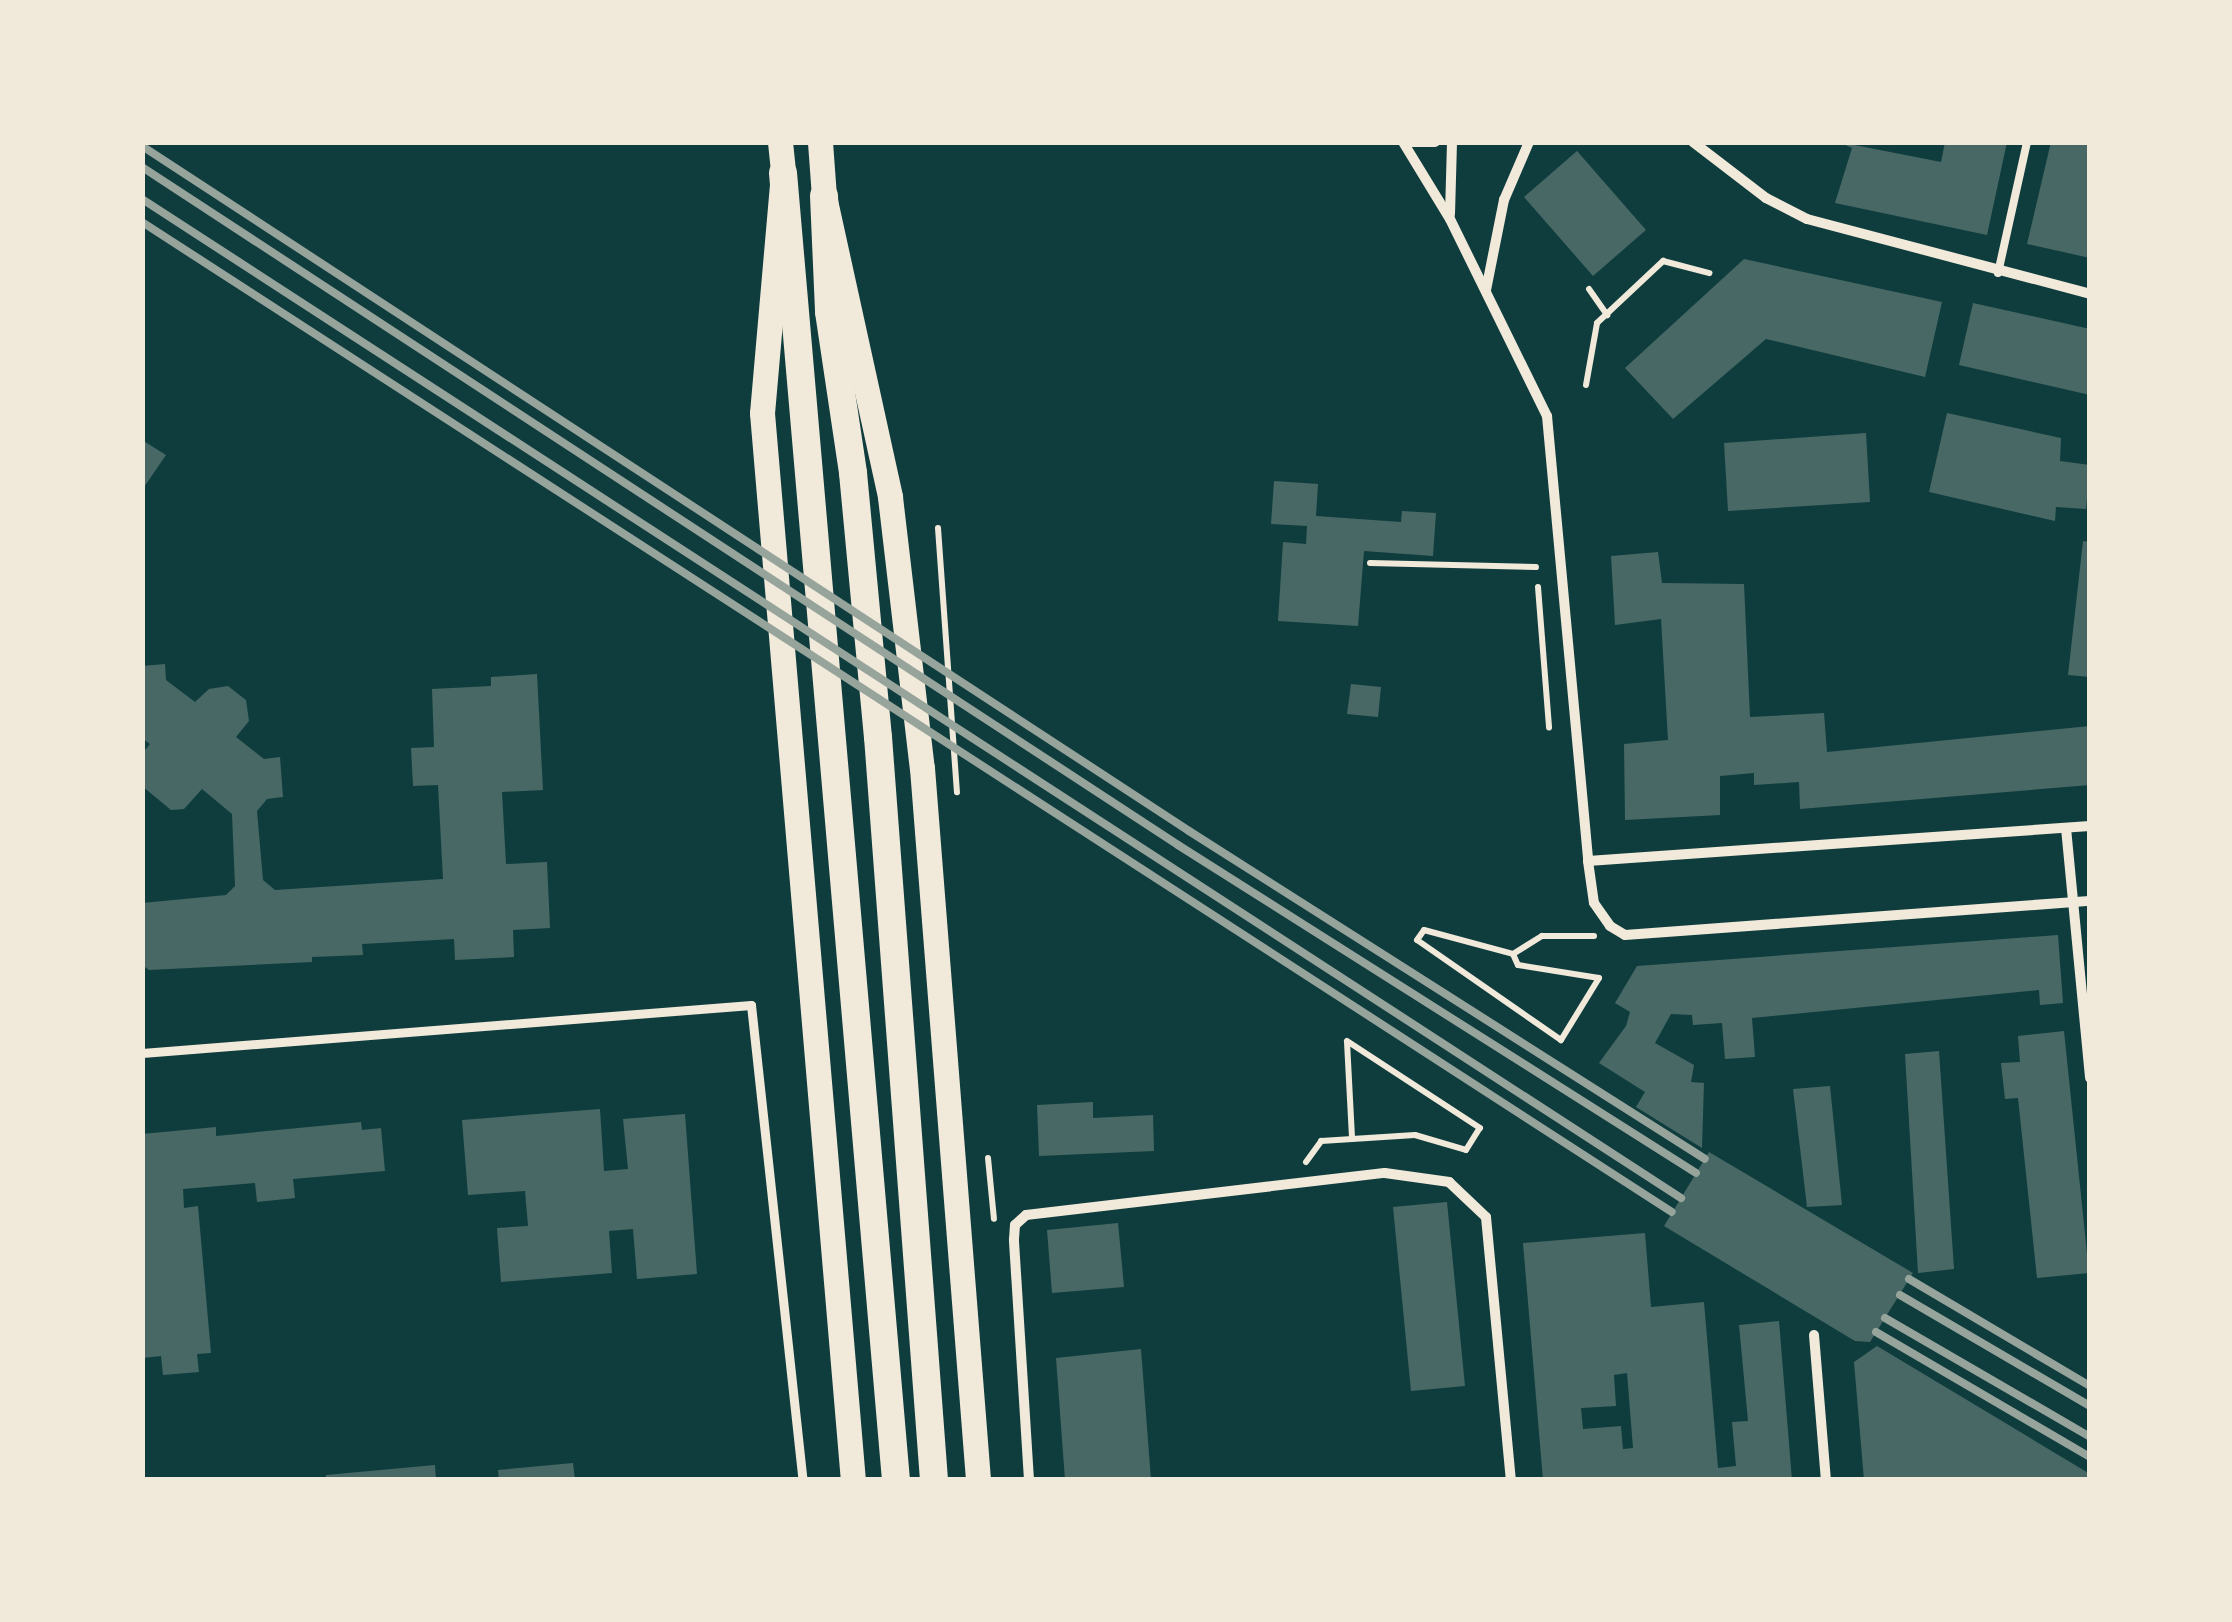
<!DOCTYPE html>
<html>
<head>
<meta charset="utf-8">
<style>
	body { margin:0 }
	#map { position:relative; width:2232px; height:1622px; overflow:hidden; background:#0f3d3e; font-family:"Alegreya Sans",sans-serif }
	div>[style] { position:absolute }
	.building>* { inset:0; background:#486865 }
	.path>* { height:6px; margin:-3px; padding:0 3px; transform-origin:3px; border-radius:3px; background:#f1e9da }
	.service>* { height:8px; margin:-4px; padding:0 4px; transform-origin:4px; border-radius:4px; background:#f1e9da }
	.pedestrian>* { height:9px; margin:-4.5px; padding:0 4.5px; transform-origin:4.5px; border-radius:4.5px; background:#f1e9da }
	.minor>* { height:10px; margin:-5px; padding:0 5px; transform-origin:5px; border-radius:5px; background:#f1e9da }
	.primary>* { height:25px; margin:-12.5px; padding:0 12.5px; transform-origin:12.5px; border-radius:12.5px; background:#f1e9da }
	.trunk>* { height:28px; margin:-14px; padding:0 14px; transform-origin:14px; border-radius:14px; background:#f1e9da }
	.rail>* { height:8px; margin:-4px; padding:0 4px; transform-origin:4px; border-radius:4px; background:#97a49c }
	span { translate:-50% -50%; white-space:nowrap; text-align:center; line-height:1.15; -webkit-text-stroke:8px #f1e9da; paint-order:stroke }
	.frame { position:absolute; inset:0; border:145px solid #f1e9da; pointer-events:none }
</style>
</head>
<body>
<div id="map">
	<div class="building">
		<div style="clip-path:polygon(1839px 142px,1941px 162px,1945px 142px,2007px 142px,1987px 235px,1835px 203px,1852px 148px)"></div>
		<div style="clip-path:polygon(2051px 142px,2090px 142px,2090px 258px,2027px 244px)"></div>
		<div style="clip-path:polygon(1577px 151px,1646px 230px,1593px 276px,1524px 197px)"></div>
		<div style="clip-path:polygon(1744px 259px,1942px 302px,1925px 377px,1766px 339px,1673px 419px,1625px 368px)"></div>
		<div style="clip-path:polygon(1973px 303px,2090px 329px,2090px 395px,1959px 365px)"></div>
		<div style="clip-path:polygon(1947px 413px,2061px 438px,2060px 461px,2090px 465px,2086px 509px,2056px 507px,2055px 521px,1929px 492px)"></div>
		<div style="clip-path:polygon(1866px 433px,1870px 502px,1728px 511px,1724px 443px)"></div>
		<div style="clip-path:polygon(142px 440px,166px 455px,142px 490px)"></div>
		<div style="clip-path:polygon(1274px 481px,1318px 484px,1316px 516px,1401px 522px,1402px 511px,1436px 513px,1433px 556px,1364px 551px,1358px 626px,1278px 621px,1283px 542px,1306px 544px,1307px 526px,1271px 524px)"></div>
		<div style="clip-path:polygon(2083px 541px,2090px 542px,2090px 677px,2068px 675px)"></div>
		<div style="clip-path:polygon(1658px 552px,1662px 583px,1744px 584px,1750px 717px,1824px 713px,1827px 752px,2090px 726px,2090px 785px,1800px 809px,1799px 782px,1754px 785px,1754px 773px,1720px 776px,1720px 815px,1625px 820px,1624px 744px,1668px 740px,1661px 619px,1615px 625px,1611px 556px)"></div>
		<div style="clip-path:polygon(165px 664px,166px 680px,195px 702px,209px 689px,228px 686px,246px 700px,249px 721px,236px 737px,264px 759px,280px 757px,283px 797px,267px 799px,257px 811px,263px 880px,275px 890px,443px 879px,438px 785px,413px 786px,411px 748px,434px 747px,432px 689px,491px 686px,491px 677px,537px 674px,543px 790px,502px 792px,506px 864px,547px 862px,550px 928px,513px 930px,514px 957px,455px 960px,454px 939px,362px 944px,363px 955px,312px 957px,312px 962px,149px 970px,142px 965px,142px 903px,226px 895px,235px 886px,232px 814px,202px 789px,184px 809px,171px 810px,142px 786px,142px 754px,150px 744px,142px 738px,142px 666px)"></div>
		<div style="clip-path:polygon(1351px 684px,1381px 687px,1378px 717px,1347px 714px)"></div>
		<div style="clip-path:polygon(2058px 935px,2063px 1003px,2040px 1005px,2039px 990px,1752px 1018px,1755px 1057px,1725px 1059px,1722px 1023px,1693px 1025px,1692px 1015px,1671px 1014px,1655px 1043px,1694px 1065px,1691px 1082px,1704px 1083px,1702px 1148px,1636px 1107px,1645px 1092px,1599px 1063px,1626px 1026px,1630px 1012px,1615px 1003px,1637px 966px)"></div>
		<div style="clip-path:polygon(2064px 1031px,2089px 1273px,2037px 1278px,2018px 1098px,2005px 1099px,2001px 1063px,2020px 1062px,2018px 1036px)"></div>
		<div style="clip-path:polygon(1939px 1051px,1954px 1269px,1918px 1273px,1905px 1054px)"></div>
		<div style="clip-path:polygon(1830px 1086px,1842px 1205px,1807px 1207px,1793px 1089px)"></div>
		<div style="clip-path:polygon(1093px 1102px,1093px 1118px,1153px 1115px,1154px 1151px,1039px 1156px,1037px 1105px)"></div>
		<div style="clip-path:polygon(600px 1109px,604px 1171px,628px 1169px,623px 1119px,685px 1114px,697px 1274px,637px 1279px,633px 1229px,609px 1231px,612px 1273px,501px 1282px,497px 1228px,528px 1226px,525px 1191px,468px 1195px,462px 1120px)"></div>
		<div style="clip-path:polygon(361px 1122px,362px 1130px,381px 1128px,385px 1171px,293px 1179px,295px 1198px,257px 1202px,255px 1183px,183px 1189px,184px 1208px,198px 1206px,211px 1353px,197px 1354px,199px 1372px,163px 1375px,161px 1356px,142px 1358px,142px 1134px,216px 1127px,216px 1136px)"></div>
		<div style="clip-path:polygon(1709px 1152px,1913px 1273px,1870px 1342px,1855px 1341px,1664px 1226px)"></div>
		<div style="clip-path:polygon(1447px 1202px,1465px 1386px,1411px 1391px,1393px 1207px)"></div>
		<div style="clip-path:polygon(1118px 1223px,1124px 1287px,1052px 1293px,1047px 1230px)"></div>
		<div style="clip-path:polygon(evenodd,1645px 1233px,1651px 1307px,1704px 1302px,1718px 1468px,1736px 1466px,1732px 1422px,1748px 1421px,1739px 1325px,1779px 1321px,1792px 1480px,1543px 1480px,1523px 1243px,1645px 1233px,1627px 1373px,1633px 1448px,1623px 1449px,1621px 1426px,1583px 1429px,1581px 1408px,1616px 1406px,1614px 1375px,1627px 1373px)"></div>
		<div style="clip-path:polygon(1877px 1346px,2090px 1474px,2090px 1480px,1864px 1480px,1854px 1362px)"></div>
		<div style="clip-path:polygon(1141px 1349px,1151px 1480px,1065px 1480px,1056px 1358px)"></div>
		<div style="clip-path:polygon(573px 1463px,575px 1480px,499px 1480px,498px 1470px)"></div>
		<div style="clip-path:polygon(435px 1465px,436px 1480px,326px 1480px,326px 1475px)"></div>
	</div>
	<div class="path">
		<div style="left:1589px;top:289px;width:32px;rotate:55deg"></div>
		<div style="left:1586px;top:385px;width:63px;rotate:-79.9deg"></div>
		<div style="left:1597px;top:323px;width:91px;rotate:-43.2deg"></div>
		<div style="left:1663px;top:261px;width:48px;rotate:14.6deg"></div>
		<div style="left:938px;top:528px;width:265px;rotate:85.9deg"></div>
		<div style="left:1370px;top:563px;width:166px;rotate:1.4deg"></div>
		<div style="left:1538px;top:587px;width:141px;rotate:85.5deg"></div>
		<div style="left:1424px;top:930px;width:92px;rotate:15.1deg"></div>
		<div style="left:1513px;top:954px;width:12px;rotate:66deg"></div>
		<div style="left:1518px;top:965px;width:82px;rotate:9.1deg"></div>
		<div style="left:1599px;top:978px;width:73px;rotate:121.5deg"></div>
		<div style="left:1561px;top:1040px;width:175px;rotate:-145.2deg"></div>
		<div style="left:1417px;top:940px;width:12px;rotate:-55deg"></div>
		<div style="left:1513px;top:954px;width:34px;rotate:-32deg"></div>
		<div style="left:1542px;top:936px;width:52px"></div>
		<div style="left:1347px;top:1042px;width:97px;rotate:87deg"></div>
		<div style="left:988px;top:1158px;width:61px;rotate:84.4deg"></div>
		<div style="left:1306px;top:1162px;width:26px;rotate:-54deg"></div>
		<div style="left:1321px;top:1141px;width:94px;rotate:-3.7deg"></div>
		<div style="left:1415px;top:1135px;width:53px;rotate:16.4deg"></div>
		<div style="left:1466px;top:1150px;width:26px;rotate:-58deg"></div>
		<div style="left:1480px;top:1128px;width:159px;rotate:-146.8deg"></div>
	</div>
	<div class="service">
		<div style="left:1998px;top:273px;width:134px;rotate:-77.5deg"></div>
	</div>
	<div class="pedestrian">
		<div style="left:142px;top:1053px;width:611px;rotate:-4.51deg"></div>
		<div style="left:751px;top:1005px;width:478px;rotate:83.8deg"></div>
	</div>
	<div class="minor">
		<div style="left:1403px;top:142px;width:90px;rotate:58.6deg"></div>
		<div style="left:1450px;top:219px;width:220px;rotate:63.8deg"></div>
		<div style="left:1547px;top:416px;width:447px;rotate:84.7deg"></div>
		<div style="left:1588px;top:861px;width:42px;rotate:81.9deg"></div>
		<div style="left:1594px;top:903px;width:28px;rotate:55deg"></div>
		<div style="left:1610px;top:926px;width:17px;rotate:31deg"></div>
		<div style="left:1625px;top:935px;width:466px;rotate:-4.2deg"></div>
		<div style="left:1405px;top:142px;width:30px"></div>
		<div style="left:1693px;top:142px;width:92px;rotate:37.5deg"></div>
		<div style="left:1766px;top:198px;width:46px;rotate:27.1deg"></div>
		<div style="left:1807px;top:219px;width:293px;rotate:14.8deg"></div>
		<div style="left:1450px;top:214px;width:72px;rotate:-88.4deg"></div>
		<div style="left:1486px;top:290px;width:92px;rotate:-78.7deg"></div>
		<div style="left:1504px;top:200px;width:63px;rotate:-66.7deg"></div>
		<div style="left:2066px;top:828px;width:251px;rotate:84.5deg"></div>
		<div style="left:1588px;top:861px;width:503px;rotate:-3.99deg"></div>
		<div style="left:1814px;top:1335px;width:145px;rotate:85.3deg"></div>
		<div style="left:1029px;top:1480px;width:241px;rotate:-93.6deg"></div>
		<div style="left:1014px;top:1239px;width:14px;rotate:-86deg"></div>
		<div style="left:1015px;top:1225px;width:15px;rotate:-42deg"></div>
		<div style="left:1026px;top:1215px;width:361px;rotate:-6.7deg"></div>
		<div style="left:1385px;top:1173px;width:65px;rotate:8deg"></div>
		<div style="left:1449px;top:1182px;width:51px;rotate:43.4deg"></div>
		<div style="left:1486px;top:1217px;width:264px;rotate:84.6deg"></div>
	</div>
	<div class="primary">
		<div style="left:780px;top:142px;width:31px;rotate:84deg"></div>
		<div style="left:783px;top:173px;width:241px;rotate:95deg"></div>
		<div style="left:762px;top:413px;width:1071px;rotate:85.13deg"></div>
		<div style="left:820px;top:142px;width:54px;rotate:85.8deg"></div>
		<div style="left:824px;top:196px;width:308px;rotate:77.6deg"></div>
		<div style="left:890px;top:497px;width:273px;rotate:83.3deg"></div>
		<div style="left:922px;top:768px;width:714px;rotate:85.5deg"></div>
	</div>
	<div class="trunk">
		<div style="left:783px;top:173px;width:1312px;rotate:85.06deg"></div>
		<div style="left:824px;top:196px;width:116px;rotate:87.5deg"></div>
		<div style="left:829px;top:312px;width:163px;rotate:81.5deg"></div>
		<div style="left:853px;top:473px;width:265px;rotate:84.6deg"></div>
		<div style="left:878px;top:737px;width:745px;rotate:85.69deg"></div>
	</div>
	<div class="rail">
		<div style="left:142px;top:146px;width:1251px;rotate:33.19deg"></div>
		<div style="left:1189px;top:831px;width:611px;rotate:32.44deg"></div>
		<div style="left:142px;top:167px;width:1238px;rotate:33.2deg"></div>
		<div style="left:1178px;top:845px;width:613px;rotate:32.34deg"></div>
		<div style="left:142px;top:199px;width:1835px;rotate:32.99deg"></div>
		<div style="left:142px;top:222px;width:1822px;rotate:32.91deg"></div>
		<div style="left:1909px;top:1279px;width:210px;rotate:30.6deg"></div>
		<div style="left:1900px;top:1295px;width:220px;rotate:30.3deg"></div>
		<div style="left:1885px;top:1318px;width:237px;rotate:30.1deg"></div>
		<div style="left:1876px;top:1332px;width:248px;rotate:30.3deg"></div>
	</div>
	<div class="frame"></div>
</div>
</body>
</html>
